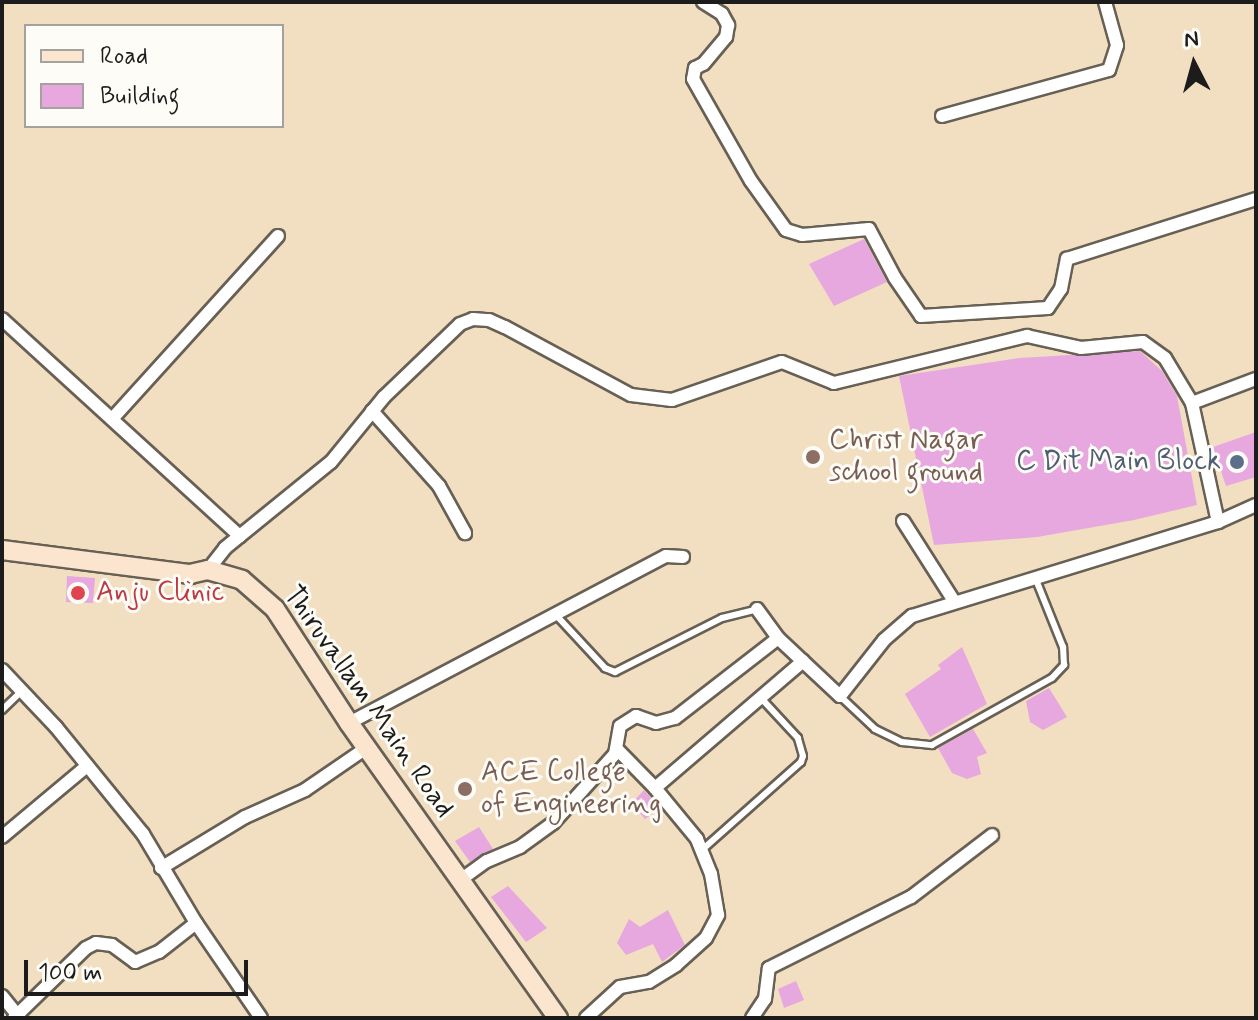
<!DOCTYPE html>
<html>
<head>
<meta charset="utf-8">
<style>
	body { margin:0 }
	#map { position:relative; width:1258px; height:1020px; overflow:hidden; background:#f2dec0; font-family:Mynerve,sans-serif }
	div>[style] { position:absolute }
	.building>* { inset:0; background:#e6a8de }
	.roads { filter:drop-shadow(2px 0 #676055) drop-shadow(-2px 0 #676055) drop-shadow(0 2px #676055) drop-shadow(0 -2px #676055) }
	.lane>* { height:6px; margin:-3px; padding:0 3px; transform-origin:3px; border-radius:3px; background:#fff }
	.street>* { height:12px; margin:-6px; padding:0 6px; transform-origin:6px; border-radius:6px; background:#fff }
	.secondary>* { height:18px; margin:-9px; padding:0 9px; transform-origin:9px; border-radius:9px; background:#fce5cf }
	.dots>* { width:22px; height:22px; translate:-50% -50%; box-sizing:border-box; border:4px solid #fdfcf7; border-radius:50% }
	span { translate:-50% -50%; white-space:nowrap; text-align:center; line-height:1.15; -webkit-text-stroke:6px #fdfcf7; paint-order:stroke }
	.education-label { font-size:28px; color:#785e54 }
	.left { translate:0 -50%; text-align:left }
	.service-label { font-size:28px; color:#4e5e75 }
	.right { translate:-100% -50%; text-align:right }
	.health-label { font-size:28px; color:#be3a42 }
	.street-label { font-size:28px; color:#1c1c1c }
	.frame { position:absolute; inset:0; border:4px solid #1c1c1c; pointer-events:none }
	.legend { position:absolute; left:24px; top:24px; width:260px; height:104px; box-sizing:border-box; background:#fdfcf7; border:2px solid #a3a29f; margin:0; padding:10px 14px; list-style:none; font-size:24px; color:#1c1c1c }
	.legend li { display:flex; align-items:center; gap:16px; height:40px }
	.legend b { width:40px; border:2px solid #a3a29f }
	.north { position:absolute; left:1154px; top:24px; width:80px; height:80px; -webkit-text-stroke:6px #fdfcf7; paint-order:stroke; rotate:354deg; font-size:22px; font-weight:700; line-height:32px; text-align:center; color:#1c1c1c }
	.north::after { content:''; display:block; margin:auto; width:28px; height:36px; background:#1c1c1c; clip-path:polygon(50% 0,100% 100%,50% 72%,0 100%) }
	.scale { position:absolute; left:24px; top:960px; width:224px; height:36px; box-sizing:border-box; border:4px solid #1c1c1c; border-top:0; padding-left:10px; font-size:24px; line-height:28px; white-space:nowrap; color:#1c1c1c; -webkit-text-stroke:6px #fdfcf7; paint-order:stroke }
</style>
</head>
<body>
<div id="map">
	<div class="building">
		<div style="clip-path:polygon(864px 239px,887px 282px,834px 306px,809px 264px)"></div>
		<div style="clip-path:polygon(1140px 351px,1162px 371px,1177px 396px,1197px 505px,1134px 520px,1037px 537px,934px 545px,899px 376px,1019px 358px)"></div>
		<div style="clip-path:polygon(1256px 432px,1256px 477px,1226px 486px,1213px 447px)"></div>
		<div style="clip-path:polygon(67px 576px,95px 578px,93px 603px,66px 602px)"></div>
		<div style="clip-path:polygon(962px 647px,987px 704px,930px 737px,905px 694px,941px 669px,938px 665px)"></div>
		<div style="clip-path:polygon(1049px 688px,1067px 717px,1043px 730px,1030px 722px,1026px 701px)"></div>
		<div style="clip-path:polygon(973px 729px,987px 753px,977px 757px,981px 774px,967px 779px,952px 773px,938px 748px)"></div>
		<div style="clip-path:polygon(644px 790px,660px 808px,645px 819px,632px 803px)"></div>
		<div style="clip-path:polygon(479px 827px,493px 849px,470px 862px,455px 841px)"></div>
		<div style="clip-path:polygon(508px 886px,547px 928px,526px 942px,491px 897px)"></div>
		<div style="clip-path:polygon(668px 910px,685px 945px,662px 962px,653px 944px,626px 955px,617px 943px,629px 919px,640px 927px)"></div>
		<div style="clip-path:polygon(796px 981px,804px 1000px,784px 1008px,778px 989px)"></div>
	</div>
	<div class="roads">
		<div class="lane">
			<div style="left:555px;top:614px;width:74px;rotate:47.2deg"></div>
			<div style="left:605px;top:668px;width:11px;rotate:22deg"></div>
			<div style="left:615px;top:672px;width:120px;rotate:-26.8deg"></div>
			<div style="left:722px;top:618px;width:36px;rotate:-14deg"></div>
			<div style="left:840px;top:696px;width:48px;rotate:43.3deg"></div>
			<div style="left:875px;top:729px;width:30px;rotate:26deg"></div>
			<div style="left:902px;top:742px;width:30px;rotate:6deg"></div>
			<div style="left:932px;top:745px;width:137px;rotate:-29.2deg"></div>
			<div style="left:1052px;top:678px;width:18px;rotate:-47deg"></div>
			<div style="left:1064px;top:665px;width:18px;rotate:-93deg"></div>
			<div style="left:1063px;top:647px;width:72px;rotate:-111.9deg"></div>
			<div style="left:2px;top:710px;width:28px;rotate:-44deg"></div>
			<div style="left:703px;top:849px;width:131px;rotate:-41.6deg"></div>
			<div style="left:801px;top:762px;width:6px;rotate:-72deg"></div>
			<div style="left:803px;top:756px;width:19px;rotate:-106deg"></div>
			<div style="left:798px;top:738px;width:54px;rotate:-132.8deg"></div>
		</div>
		<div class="street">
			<div style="left:703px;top:2px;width:22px;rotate:32deg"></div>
			<div style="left:722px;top:14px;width:13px;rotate:61deg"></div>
			<div style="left:728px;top:25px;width:12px;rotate:99deg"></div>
			<div style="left:726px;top:37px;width:35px;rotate:130deg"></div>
			<div style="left:703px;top:64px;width:9px;rotate:153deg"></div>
			<div style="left:695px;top:68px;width:11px;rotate:100deg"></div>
			<div style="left:693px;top:79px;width:117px;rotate:60.4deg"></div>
			<div style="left:751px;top:181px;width:60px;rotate:54.5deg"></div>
			<div style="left:786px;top:230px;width:17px;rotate:17deg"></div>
			<div style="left:802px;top:235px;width:67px;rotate:-5.1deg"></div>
			<div style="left:869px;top:229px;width:55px;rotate:62deg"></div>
			<div style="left:895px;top:278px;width:46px;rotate:55.6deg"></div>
			<div style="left:921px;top:316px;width:127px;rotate:-3.6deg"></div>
			<div style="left:1048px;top:308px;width:23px;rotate:-56deg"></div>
			<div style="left:1061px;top:289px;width:31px;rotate:-79deg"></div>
			<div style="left:1067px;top:259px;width:198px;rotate:-17.6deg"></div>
			<div style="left:942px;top:116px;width:173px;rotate:-15.4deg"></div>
			<div style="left:1109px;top:70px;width:26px;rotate:-72deg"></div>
			<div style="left:1117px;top:45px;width:45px;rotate:-105.6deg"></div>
			<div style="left:2px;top:319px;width:322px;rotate:42.4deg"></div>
			<div style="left:1192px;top:403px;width:68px;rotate:-20.6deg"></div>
			<div style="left:372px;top:411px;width:101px;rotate:48.2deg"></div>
			<div style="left:439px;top:486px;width:54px;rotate:61deg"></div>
			<div style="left:112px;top:419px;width:247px;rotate:-47.8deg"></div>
			<div style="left:903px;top:521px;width:95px;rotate:57.5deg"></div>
			<div style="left:208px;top:570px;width:28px;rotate:-52deg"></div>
			<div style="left:225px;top:548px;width:136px;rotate:-39.1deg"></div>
			<div style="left:331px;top:462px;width:84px;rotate:-50.8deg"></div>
			<div style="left:384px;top:397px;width:105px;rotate:-43.8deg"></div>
			<div style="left:460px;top:324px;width:14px;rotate:-21deg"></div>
			<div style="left:473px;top:319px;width:16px;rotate:4deg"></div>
			<div style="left:489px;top:320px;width:17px;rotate:24deg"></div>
			<div style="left:505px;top:327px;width:143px;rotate:28.4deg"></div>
			<div style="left:631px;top:395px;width:41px;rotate:7deg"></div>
			<div style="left:672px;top:400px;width:116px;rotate:-19.1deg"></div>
			<div style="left:782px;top:362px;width:56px;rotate:22deg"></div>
			<div style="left:834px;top:383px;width:199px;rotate:-13.7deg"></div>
			<div style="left:1027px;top:336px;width:55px;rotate:12.5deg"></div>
			<div style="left:1081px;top:348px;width:62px;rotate:-5.5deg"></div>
			<div style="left:1143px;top:342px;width:27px;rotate:36deg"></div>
			<div style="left:1165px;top:358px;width:52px;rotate:59deg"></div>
			<div style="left:1192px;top:403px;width:122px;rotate:77.7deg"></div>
			<div style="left:757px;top:609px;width:36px;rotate:54deg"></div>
			<div style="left:778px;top:638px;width:85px;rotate:43.1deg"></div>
			<div style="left:840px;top:696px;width:71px;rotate:-51.8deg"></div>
			<div style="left:884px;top:640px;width:37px;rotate:-41deg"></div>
			<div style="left:912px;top:616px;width:320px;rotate:-17.1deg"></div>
			<div style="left:1218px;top:522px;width:42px;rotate:-24.1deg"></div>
			<div style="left:2px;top:670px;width:79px;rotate:46.5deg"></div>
			<div style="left:56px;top:727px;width:138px;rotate:50.9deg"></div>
			<div style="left:143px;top:834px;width:104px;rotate:59.2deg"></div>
			<div style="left:196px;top:923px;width:115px;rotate:55.6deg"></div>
			<div style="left:349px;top:723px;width:358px;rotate:-27.8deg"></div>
			<div style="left:666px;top:556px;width:17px;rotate:3deg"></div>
			<div style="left:655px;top:788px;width:195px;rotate:-40.6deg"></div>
			<div style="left:2px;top:837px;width:111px;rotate:-39.9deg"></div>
			<div style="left:161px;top:868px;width:98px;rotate:-31.3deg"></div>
			<div style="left:245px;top:817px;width:66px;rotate:-24.2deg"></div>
			<div style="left:305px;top:790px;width:74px;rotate:-34.5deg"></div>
			<div style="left:459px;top:881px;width:34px;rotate:-36deg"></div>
			<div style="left:487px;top:861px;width:36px;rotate:-23deg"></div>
			<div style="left:520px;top:847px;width:41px;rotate:-36deg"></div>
			<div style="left:553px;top:823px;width:93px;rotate:-48.1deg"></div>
			<div style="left:615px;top:754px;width:28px;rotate:-80deg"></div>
			<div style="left:620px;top:726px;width:19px;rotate:-32deg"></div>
			<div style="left:636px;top:716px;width:21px;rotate:19deg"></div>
			<div style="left:656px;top:723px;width:20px;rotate:-15deg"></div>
			<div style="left:675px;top:718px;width:130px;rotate:-37.8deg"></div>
			<div style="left:2px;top:996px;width:28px;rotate:51deg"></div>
			<div style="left:14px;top:1018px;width:100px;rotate:-44.2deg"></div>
			<div style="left:86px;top:948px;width:11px;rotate:-27deg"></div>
			<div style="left:96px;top:943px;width:16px;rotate:7deg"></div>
			<div style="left:112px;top:945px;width:29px;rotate:36deg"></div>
			<div style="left:135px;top:962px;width:26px;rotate:-23deg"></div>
			<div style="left:159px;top:952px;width:47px;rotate:-38.1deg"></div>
			<div style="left:586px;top:1018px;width:46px;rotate:-42.4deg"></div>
			<div style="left:620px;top:987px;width:29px;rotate:-10deg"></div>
			<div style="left:649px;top:982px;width:32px;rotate:-32deg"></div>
			<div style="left:676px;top:965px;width:40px;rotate:-42deg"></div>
			<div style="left:706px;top:938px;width:26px;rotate:-62deg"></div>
			<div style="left:718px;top:915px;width:42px;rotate:-99.7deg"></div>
			<div style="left:711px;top:874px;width:38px;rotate:-112deg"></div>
			<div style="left:697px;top:839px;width:66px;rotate:-129.5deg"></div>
			<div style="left:655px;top:788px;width:54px;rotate:-134.3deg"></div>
			<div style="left:752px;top:1018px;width:23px;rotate:-56deg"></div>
			<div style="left:765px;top:999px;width:31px;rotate:-83deg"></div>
			<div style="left:769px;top:968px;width:159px;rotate:-26.6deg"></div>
			<div style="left:911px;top:897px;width:102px;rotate:-37.4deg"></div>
		</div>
		<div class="secondary">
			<div style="left:2px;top:550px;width:190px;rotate:7.3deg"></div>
			<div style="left:190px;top:574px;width:18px;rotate:-13deg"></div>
			<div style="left:208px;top:570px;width:35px;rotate:16deg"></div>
			<div style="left:242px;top:580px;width:44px;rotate:41.3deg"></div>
			<div style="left:275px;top:609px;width:136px;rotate:57deg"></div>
			<div style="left:349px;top:723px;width:362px;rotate:54.7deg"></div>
		</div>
	</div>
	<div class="dots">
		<div style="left:813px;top:457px;background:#8d6e63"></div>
		<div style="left:1237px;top:462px;background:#5c6f8a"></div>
		<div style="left:78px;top:593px;background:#e0444e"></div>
		<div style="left:465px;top:789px;background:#8d6e63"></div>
	</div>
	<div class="education-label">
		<span class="left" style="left:829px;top:457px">Christ Nagar<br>school ground</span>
		<span class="left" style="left:481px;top:789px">ACE College<br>of Engineering</span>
	</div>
	<div class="service-label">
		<span class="right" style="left:1221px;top:462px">C Dit Main Block</span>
	</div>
	<div class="health-label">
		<span class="left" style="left:96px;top:593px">Anju Clinic</span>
	</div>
	<div class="street-label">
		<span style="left:368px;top:702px;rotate:55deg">Thiruvallam Main Road</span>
	</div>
	<div class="frame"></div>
	<ul class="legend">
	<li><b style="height:10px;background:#fce5cf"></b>Road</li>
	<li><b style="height:22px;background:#e6a8de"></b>Building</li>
	</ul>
	<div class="north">N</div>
	<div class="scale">100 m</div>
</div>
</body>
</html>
